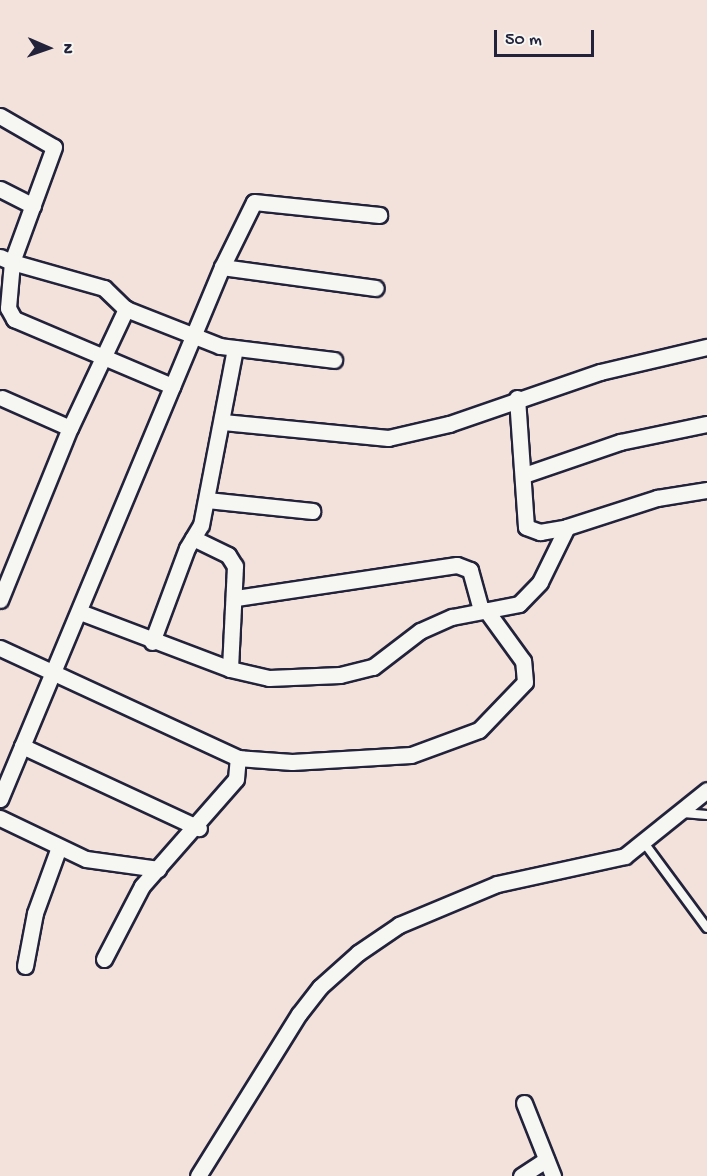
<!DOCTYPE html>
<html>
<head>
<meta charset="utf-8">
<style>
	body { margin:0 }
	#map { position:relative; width:707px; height:1176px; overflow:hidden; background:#f3e2db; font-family:"Gochi Hand",sans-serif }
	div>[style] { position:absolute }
	.roads { filter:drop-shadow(2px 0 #22223b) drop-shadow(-2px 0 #22223b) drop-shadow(0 2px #22223b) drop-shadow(0 -2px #22223b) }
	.lane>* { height:8px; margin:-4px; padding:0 4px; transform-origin:4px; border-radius:4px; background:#f6f6f2 }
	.street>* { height:15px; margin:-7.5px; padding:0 7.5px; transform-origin:7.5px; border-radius:7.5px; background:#f6f6f2 }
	span { translate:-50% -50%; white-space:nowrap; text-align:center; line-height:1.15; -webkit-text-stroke:4.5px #f6f6f2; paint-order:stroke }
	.north { position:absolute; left:18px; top:18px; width:60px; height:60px; -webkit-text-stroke:4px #f6f6f2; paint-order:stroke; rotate:92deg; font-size:16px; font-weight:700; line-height:24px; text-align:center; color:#22223b }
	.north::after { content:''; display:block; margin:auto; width:21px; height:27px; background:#22223b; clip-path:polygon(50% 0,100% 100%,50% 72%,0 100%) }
	.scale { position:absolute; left:494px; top:30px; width:100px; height:27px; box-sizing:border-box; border:3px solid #22223b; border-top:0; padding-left:8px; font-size:18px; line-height:21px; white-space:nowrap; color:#22223b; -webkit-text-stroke:4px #f6f6f2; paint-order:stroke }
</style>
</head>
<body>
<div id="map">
	<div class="roads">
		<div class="lane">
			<div style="left:683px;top:813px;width:24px;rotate:5deg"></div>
			<div style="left:645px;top:844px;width:104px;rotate:53.6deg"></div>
		</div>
		<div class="street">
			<div style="left:0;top:116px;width:62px;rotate:29.9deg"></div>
			<div style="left:54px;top:147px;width:122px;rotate:110.1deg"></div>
			<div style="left:12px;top:262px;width:96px;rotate:15.8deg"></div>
			<div style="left:104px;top:288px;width:30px;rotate:44deg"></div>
			<div style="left:0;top:189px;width:37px;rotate:27deg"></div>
			<div style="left:0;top:257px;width:13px;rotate:23deg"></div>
			<div style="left:12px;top:262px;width:46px;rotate:95deg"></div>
			<div style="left:8px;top:308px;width:13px;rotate:61deg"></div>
			<div style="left:14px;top:319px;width:172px;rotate:23deg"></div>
			<div style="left:222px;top:267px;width:72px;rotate:-63.8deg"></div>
			<div style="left:254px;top:202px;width:126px;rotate:5.9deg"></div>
			<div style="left:2px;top:398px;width:74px;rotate:23.8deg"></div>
			<div style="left:517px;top:398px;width:129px;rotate:86deg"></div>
			<div style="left:526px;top:527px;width:15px;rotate:20deg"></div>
			<div style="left:540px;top:532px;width:27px;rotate:-10deg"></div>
			<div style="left:223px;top:422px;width:166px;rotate:5.5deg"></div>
			<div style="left:388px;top:438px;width:63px;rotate:-12.9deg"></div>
			<div style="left:449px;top:424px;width:160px;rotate:-19deg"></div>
			<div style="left:600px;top:372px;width:110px;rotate:-13.2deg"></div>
			<div style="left:524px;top:475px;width:102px;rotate:-19deg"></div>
			<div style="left:620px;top:442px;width:89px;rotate:-11.7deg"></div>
			<div style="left:207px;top:500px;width:106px;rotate:6deg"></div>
			<div style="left:193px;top:538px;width:39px;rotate:26deg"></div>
			<div style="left:228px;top:555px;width:13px;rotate:58deg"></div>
			<div style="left:235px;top:566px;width:103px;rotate:92.8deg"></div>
			<div style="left:236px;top:598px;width:223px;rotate:-8.5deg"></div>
			<div style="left:457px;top:565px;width:14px;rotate:21deg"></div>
			<div style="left:470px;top:570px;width:41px;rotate:74.6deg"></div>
			<div style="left:0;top:600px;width:186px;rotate:-67.9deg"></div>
			<div style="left:70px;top:428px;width:132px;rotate:-64.8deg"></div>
			<div style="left:126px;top:309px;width:101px;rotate:21.5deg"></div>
			<div style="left:220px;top:346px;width:115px;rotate:7deg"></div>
			<div style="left:80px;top:612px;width:160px;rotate:20.8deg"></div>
			<div style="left:230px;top:669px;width:40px;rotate:13deg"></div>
			<div style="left:269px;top:678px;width:71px;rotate:-2.4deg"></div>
			<div style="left:340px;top:675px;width:34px;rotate:-14deg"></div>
			<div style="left:373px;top:667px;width:59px;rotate:-37.5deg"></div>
			<div style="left:420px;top:631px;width:35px;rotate:-24deg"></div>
			<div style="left:452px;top:617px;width:68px;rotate:-11deg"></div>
			<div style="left:519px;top:604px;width:30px;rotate:-46deg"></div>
			<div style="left:540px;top:582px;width:61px;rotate:-63.9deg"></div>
			<div style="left:567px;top:527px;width:95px;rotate:-17.9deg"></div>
			<div style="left:657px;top:498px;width:51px;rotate:-9.1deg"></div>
			<div style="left:152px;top:642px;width:100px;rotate:-69.6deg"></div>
			<div style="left:187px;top:548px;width:27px;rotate:-59deg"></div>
			<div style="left:201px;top:525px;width:180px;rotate:-79.1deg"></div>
			<div style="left:0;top:648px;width:262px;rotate:24.8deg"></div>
			<div style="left:238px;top:758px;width:54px;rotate:4.2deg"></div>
			<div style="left:292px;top:762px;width:119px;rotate:-3.4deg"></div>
			<div style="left:411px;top:755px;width:72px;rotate:-20.2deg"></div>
			<div style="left:479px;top:730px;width:66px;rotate:-46.2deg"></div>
			<div style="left:525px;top:682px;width:21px;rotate:-95deg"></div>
			<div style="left:523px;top:661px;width:63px;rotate:-126deg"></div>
			<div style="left:22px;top:746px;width:195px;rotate:24.9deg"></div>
			<div style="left:0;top:799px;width:576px;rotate:-67.35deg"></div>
			<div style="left:222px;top:267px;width:155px;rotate:7.8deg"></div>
			<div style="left:0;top:818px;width:95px;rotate:25.5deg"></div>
			<div style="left:86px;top:859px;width:73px;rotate:7.9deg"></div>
			<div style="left:104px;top:959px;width:82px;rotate:-62.5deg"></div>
			<div style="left:142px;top:886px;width:142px;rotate:-48.7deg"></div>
			<div style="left:236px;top:779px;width:21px;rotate:-85deg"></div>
			<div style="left:25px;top:966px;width:54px;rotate:-79.3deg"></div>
			<div style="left:35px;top:913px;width:70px;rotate:-70deg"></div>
			<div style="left:524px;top:1103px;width:79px;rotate:68.3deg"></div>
			<div style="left:198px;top:1176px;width:191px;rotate:-58.1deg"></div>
			<div style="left:299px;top:1014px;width:34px;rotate:-52deg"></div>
			<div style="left:320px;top:987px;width:51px;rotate:-41.8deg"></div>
			<div style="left:358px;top:953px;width:50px;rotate:-34.3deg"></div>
			<div style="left:399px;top:925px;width:106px;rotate:-22.7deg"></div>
			<div style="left:497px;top:884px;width:131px;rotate:-12.3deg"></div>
			<div style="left:625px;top:856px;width:105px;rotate:-38.8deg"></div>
			<div style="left:521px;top:1176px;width:30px;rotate:-33deg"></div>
		</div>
	</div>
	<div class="north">N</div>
	<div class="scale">50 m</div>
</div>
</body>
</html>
